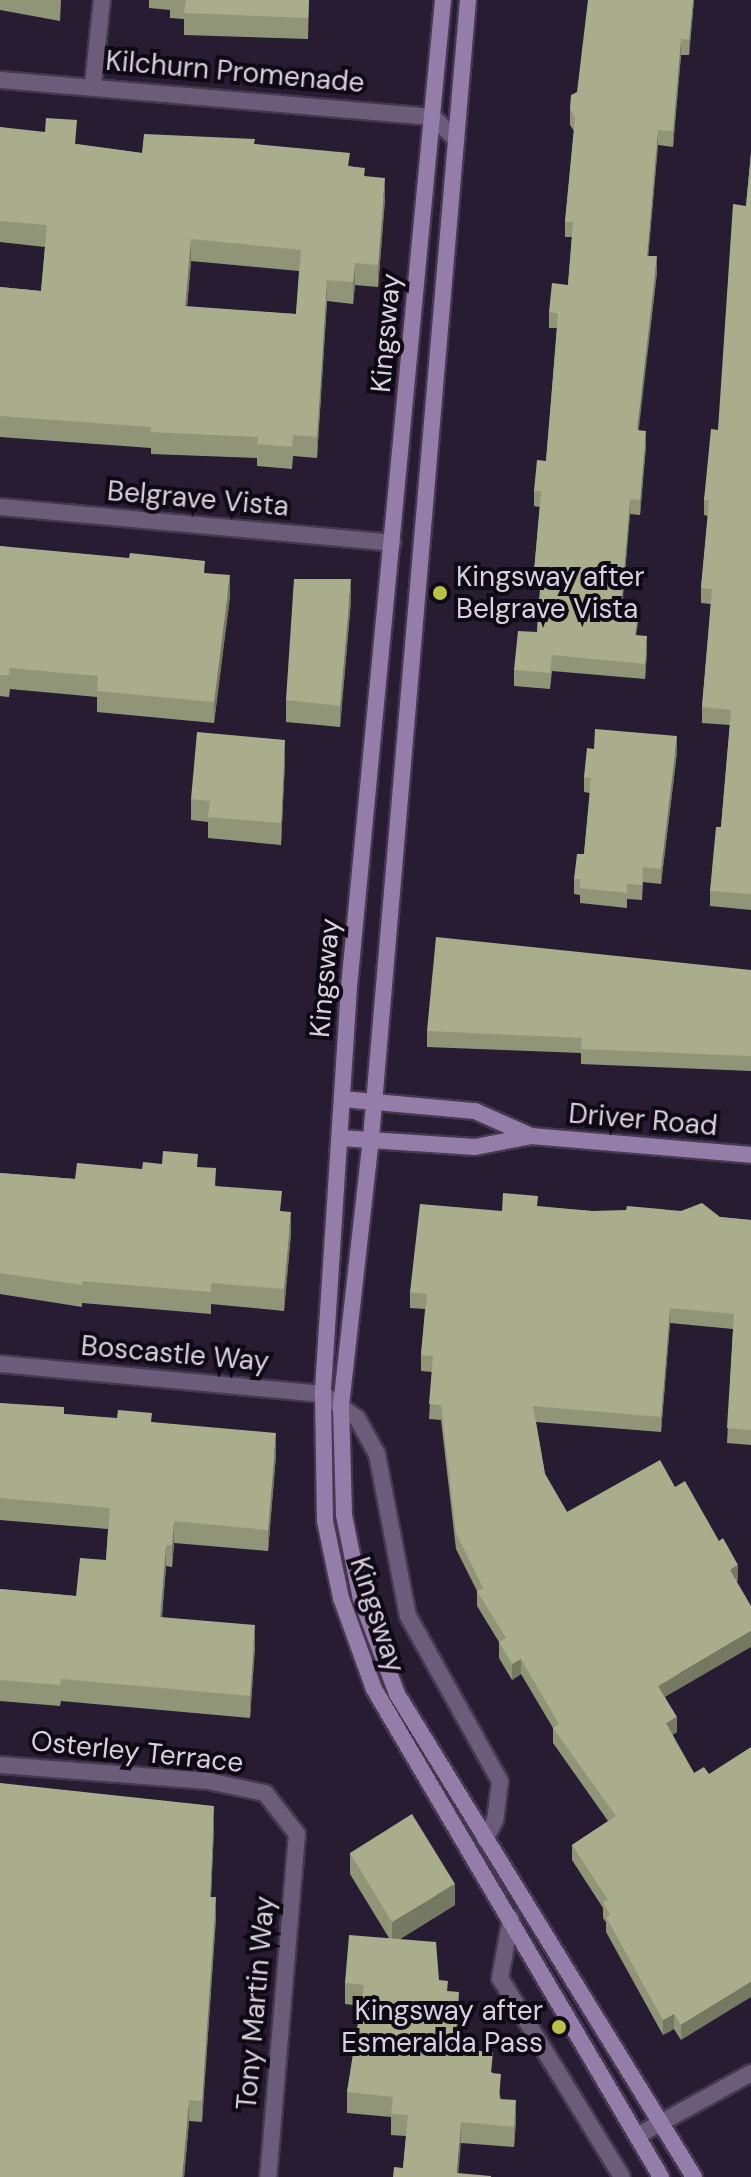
<!DOCTYPE html>
<html>
<head>
<meta charset="utf-8">
<style>
	body { margin:0 }
	#map { position:relative; width:751px; height:2177px; overflow:hidden; background:#281c33; font-family:"DM Sans",sans-serif }
	div>[style] { position:absolute }
	.roads { filter:drop-shadow(2px 0 #44394f) drop-shadow(-2px 0 #44394f) drop-shadow(0 2px #44394f) drop-shadow(0 -2px #44394f) }
	.street>* { height:16px; margin:-8px; padding:0 8px; transform-origin:8px; border-radius:8px; background:#6b5d79 }
	.secondary>* { height:16px; margin:-8px; padding:0 8px; transform-origin:8px; border-radius:8px; background:#957daa }
	.wall>* { inset:0; background:#919578 }
	.shaded-wall>* { inset:0; background:#767962 }
	.building>* { inset:0; background:#a9ad8c }
	.dots>* { width:22px; height:22px; translate:-50% -50%; box-sizing:border-box; border:4px solid #0e0913; border-radius:50% }
	span { translate:-50% -50%; white-space:nowrap; text-align:center; line-height:1.15; -webkit-text-stroke:8px #0e0913; paint-order:stroke }
	.street-label { font-size:28px; color:#d8d0e0 }
	.poi-label { font-size:28px; color:#d8d0e0 }
	.left { translate:0 -50%; text-align:left }
	.right { translate:-100% -50%; text-align:right }
</style>
</head>
<body>
<div id="map">
	<div class="roads">
		<div class="street">
			<div style="left:0;top:80px;width:435px;rotate:4.9deg"></div>
			<div style="left:433px;top:117px;width:32px;rotate:44deg"></div>
			<div style="left:93px;top:85px;width:85px;rotate:-84deg"></div>
			<div style="left:0;top:507px;width:394px;rotate:5.2deg"></div>
			<div style="left:0;top:1364px;width:324px;rotate:5.3deg"></div>
			<div style="left:323px;top:1394px;width:42px;rotate:35.2deg"></div>
			<div style="left:357px;top:1418px;width:41px;rotate:60.9deg"></div>
			<div style="left:377px;top:1454px;width:165px;rotate:79.2deg"></div>
			<div style="left:408px;top:1616px;width:189px;rotate:60.9deg"></div>
			<div style="left:500px;top:1781px;width:39px;rotate:97deg"></div>
			<div style="left:495px;top:1820px;width:22px;rotate:117deg"></div>
			<div style="left:0;top:1765px;width:209px;rotate:4.4deg"></div>
			<div style="left:208px;top:1781px;width:58px;rotate:11.9deg"></div>
			<div style="left:265px;top:1793px;width:52px;rotate:52deg"></div>
			<div style="left:297px;top:1834px;width:344px;rotate:94.8deg"></div>
			<div style="left:511px;top:1918px;width:61px;rotate:100.4deg"></div>
			<div style="left:500px;top:1978px;width:233px;rotate:58.5deg"></div>
			<div style="left:637px;top:2136px;width:130px;rotate:-28.9deg"></div>
		</div>
		<div class="secondary">
			<div style="left:443px;top:0;width:991px;rotate:95.44deg"></div>
			<div style="left:349px;top:987px;width:408px;rotate:93.7deg"></div>
			<div style="left:323px;top:1394px;width:127px;rotate:89.1deg"></div>
			<div style="left:325px;top:1521px;width:79px;rotate:78.3deg"></div>
			<div style="left:341px;top:1598px;width:97px;rotate:70.1deg"></div>
			<div style="left:374px;top:1689px;width:566px;rotate:59.54deg"></div>
			<div style="left:468px;top:0;width:1142px;rotate:94.87deg"></div>
			<div style="left:371px;top:1138px;width:271px;rotate:96.4deg"></div>
			<div style="left:341px;top:1407px;width:108px;rotate:88.4deg"></div>
			<div style="left:344px;top:1515px;width:86px;rotate:78.6deg"></div>
			<div style="left:361px;top:1599px;width:102px;rotate:69.2deg"></div>
			<div style="left:397px;top:1694px;width:567px;rotate:58.41deg"></div>
			<div style="left:342px;top:1099px;width:134px;rotate:5.2deg"></div>
			<div style="left:475px;top:1111px;width:61px;rotate:24.1deg"></div>
			<div style="left:340px;top:1138px;width:135px;rotate:3.8deg"></div>
			<div style="left:475px;top:1147px;width:57px;rotate:-11.1deg"></div>
			<div style="left:531px;top:1136px;width:221px;rotate:4.9deg"></div>
		</div>
	</div>
	<div class="wall">
		<div style="clip-path:polygon(0 0,61px 0,60px 21px,0 10px)"></div>
		<div style="clip-path:polygon(149px 0,309px 0,308px 39px,184px 35px,184px 19px,170px 18px,170px 10px,149px 8px)"></div>
		<div style="clip-path:polygon(694px 0,689px 55px,681px 55px,673px 147px,658px 145px,648px 256px,657px 272px,638px 430px,646px 446px,640px 515px,630px 514px,622px 606px,638px 622px,636px 635px,647px 651px,645px 679px,552px 671px,550px 689px,514px 686px,514px 670px,537px 632px,540px 588px,534px 587px,534px 572px,540px 507px,534px 506px,534px 491px,546px 461px,557px 328px,549px 328px,549px 312px,568px 285px,572px 237px,565px 237px,565px 222px,574px 131px,570px 125px,570px 109px,577px 92px)"></div>
		<div style="clip-path:polygon(evenodd,0 127px,77px 144px,142px 153px,255px 144px,350px 166px,365px 176px,385px 199px,378px 287px,355px 285px,353px 304px,327px 301px,317px 458px,293px 456px,292px 469px,257px 466px,257px 458px,151px 454px,151px 448px,0 437px,0 287px,41px 291px,45px 247px,0 242px,0 127px,191px 261px,299px 271px,296px 314px,187px 307px,191px 261px)"></div>
		<div style="clip-path:polygon(751px 153px,751px 910px,710px 906px,710px 891px,721px 827px,730px 725px,702px 723px,702px 707px,711px 604px,701px 603px,701px 588px,708px 516px,704px 515px,704px 500px,718px 430px,746px 206px)"></div>
		<div style="clip-path:polygon(0 546px,205px 573px,230px 596px,214px 723px,97px 712px,97px 697px,10px 689px,9px 697px,0 696px)"></div>
		<div style="clip-path:polygon(351px 600px,340px 727px,286px 722px,286px 700px)"></div>
		<div style="clip-path:polygon(677px 752px,661px 884px,643px 882px,642px 900px,627px 899px,627px 908px,580px 903px,580px 895px,574px 894px,574px 879px,584px 854px,590px 793px,584px 792px,584px 777px)"></div>
		<div style="clip-path:polygon(285px 761px,281px 845px,208px 838px,208px 822px,191px 820px,191px 799px)"></div>
		<div style="clip-path:polygon(751px 970px,751px 1071px,581px 1064px,581px 1053px,427px 1047px,427px 1031px)"></div>
		<div style="clip-path:polygon(198px 1167px,216px 1186px,282px 1212px,291px 1233px,284px 1311px,211px 1304px,211px 1314px,82px 1303px,82px 1307px,0 1294px,0 1173px,75px 1179px,142px 1169px)"></div>
		<div style="clip-path:polygon(538px 1207px,592px 1211px,720px 1217px,751px 1220px,751px 1445px,727px 1443px,733px 1329px,670px 1323px,661px 1432px,536px 1422px,545px 1474px,567px 1512px,675px 1487px,738px 1580px,665px 1697px,677px 1732px,672px 1735px,694px 1773px,681px 2040px,674px 2029px,663px 2035px,606px 1932px,606px 1922px,603px 1918px,603px 1908px,572px 1860px,572px 1845px,608px 1821px,553px 1743px,553px 1728px,521px 1674px,512px 1680px,499px 1658px,499px 1642px,477px 1606px,477px 1591px,456px 1549px,441px 1420px,429px 1419px,432px 1372px,421px 1371px,421px 1355px,425px 1309px,410px 1308px,410px 1292px,502px 1211px)"></div>
		<div style="clip-path:polygon(0 1403px,64px 1414px,152px 1422px,276px 1455px,268px 1551px,174px 1543px,172px 1567px,166px 1566px,162px 1617px,255px 1646px,250px 1718px,61px 1701px,60px 1706px,0 1701px,0 1589px,76px 1596px,106px 1560px,108px 1529px,0 1520px)"></div>
		<div style="clip-path:polygon(214px 1827px,211px 1897px,216px 1918px,204px 2091px,202px 2122px,189px 2121px,184px 2177px,0 2177px)"></div>
		<div style="clip-path:polygon(350px 1853px,455px 1905px,400px 1939px,448px 1992px,459px 2013px,456px 2049px,493px 2073px,501px 2099px,516px 2121px,514px 2147px,461px 2143px,403px 2168px,406px 2136px,391px 2135px,391px 2117px,347px 2113px,347px 2092px,361px 2006px,345px 2004px,345px 1983px,389px 1938px,350px 1874px)"></div>
	</div>
	<div class="shaded-wall">
		<div style="clip-path:polygon(693px 0,694px 0,689px 55px,689px 40px)"></div>
		<div style="clip-path:polygon(681px 39px,681px 55px,673px 147px,673px 131px)"></div>
		<div style="clip-path:polygon(658px 130px,658px 145px,647px 271px,647px 256px)"></div>
		<div style="clip-path:polygon(385px 178px,385px 199px,378px 287px,378px 265px)"></div>
		<div style="clip-path:polygon(191px 239px,191px 261px,185px 328px,185px 306px)"></div>
		<div style="clip-path:polygon(657px 256px,657px 272px,637px 445px,637px 430px)"></div>
		<div style="clip-path:polygon(355px 263px,355px 285px,353px 304px,353px 282px)"></div>
		<div style="clip-path:polygon(327px 280px,327px 301px,317px 458px,317px 437px)"></div>
		<div style="clip-path:polygon(646px 431px,646px 446px,640px 515px,640px 500px)"></div>
		<div style="clip-path:polygon(630px 499px,630px 514px,621px 621px,621px 606px)"></div>
		<div style="clip-path:polygon(230px 575px,230px 596px,214px 723px,214px 702px)"></div>
		<div style="clip-path:polygon(351px 579px,351px 600px,340px 727px,340px 706px)"></div>
		<div style="clip-path:polygon(647px 636px,647px 651px,645px 679px,645px 664px)"></div>
		<div style="clip-path:polygon(677px 736px,677px 752px,661px 884px,661px 869px)"></div>
		<div style="clip-path:polygon(285px 740px,285px 761px,281px 845px,281px 823px)"></div>
		<div style="clip-path:polygon(291px 1212px,291px 1233px,284px 1311px,284px 1289px)"></div>
		<div style="clip-path:polygon(670px 1308px,670px 1323px,661px 1432px,661px 1417px)"></div>
		<div style="clip-path:polygon(276px 1433px,276px 1455px,268px 1551px,268px 1530px)"></div>
		<div style="clip-path:polygon(174px 1521px,174px 1543px,172px 1567px,172px 1545px)"></div>
		<div style="clip-path:polygon(166px 1545px,166px 1566px,160px 1638px,160px 1617px)"></div>
		<div style="clip-path:polygon(738px 1565px,738px 1580px,730px 1585px,730px 1570px)"></div>
		<div style="clip-path:polygon(255px 1625px,255px 1646px,250px 1718px,250px 1696px)"></div>
		<div style="clip-path:polygon(751px 1631px,751px 1647px,658px 1701px,658px 1686px)"></div>
		<div style="clip-path:polygon(521px 1659px,521px 1674px,512px 1680px,512px 1664px)"></div>
		<div style="clip-path:polygon(677px 1717px,677px 1732px,666px 1739px,666px 1723px)"></div>
		<div style="clip-path:polygon(214px 1806px,214px 1827px,210px 1918px,210px 1897px)"></div>
		<div style="clip-path:polygon(455px 1884px,455px 1905px,392px 1944px,392px 1922px)"></div>
		<div style="clip-path:polygon(216px 1897px,216px 1918px,202px 2122px,202px 2101px)"></div>
		<div style="clip-path:polygon(751px 1982px,751px 1997px,681px 2040px,681px 2025px)"></div>
		<div style="clip-path:polygon(459px 1992px,459px 2013px,454px 2070px,454px 2049px)"></div>
		<div style="clip-path:polygon(674px 2014px,674px 2029px,663px 2035px,663px 2020px)"></div>
		<div style="clip-path:polygon(189px 2100px,189px 2121px,184px 2177px,182px 2177px)"></div>
		<div style="clip-path:polygon(516px 2100px,516px 2121px,514px 2147px,514px 2127px)"></div>
		<div style="clip-path:polygon(461px 2122px,461px 2143px,458px 2177px,457px 2177px)"></div>
	</div>
	<div class="building">
		<div style="clip-path:polygon(186px 0,309px 0,308px 18px,184px 13px)"></div>
		<div style="clip-path:polygon(588px 0,693px 0,689px 40px,681px 39px,673px 131px,658px 130px,647px 256px,657px 256px,637px 430px,646px 431px,640px 500px,630px 499px,621px 606px,638px 607px,635px 635px,647px 636px,645px 664px,552px 655px,550px 673px,514px 670px,518px 631px,537px 632px,541px 580px,540px 573px,534px 572px,541px 491px,534px 491px,537px 460px,546px 461px,551px 402px,558px 313px,549px 312px,552px 283px,568px 285px,573px 222px,565px 222px,575px 117px,570px 109px,571px 95px,577px 92px)"></div>
		<div style="clip-path:polygon(evenodd,46px 118px,77px 120px,75px 144px,142px 153px,144px 134px,255px 139px,254px 144px,350px 153px,348px 166px,365px 168px,364px 176px,385px 178px,378px 265px,355px 263px,353px 282px,327px 280px,317px 437px,293px 435px,292px 447px,257px 444px,258px 437px,151px 432px,151px 427px,0 416px,0 287px,41px 291px,47px 225px,0 221px,0 127px,45px 132px,46px 118px,191px 239px,301px 250px,296px 314px,185px 306px,191px 239px)"></div>
		<div style="clip-path:polygon(751px 153px,751px 894px,710px 891px,716px 827px,721px 827px,731px 710px,702px 707px,712px 589px,701px 588px,709px 500px,704px 500px,711px 429px,718px 430px,733px 204px,746px 206px)"></div>
		<div style="clip-path:polygon(0 546px,129px 558px,130px 553px,205px 561px,204px 573px,230px 575px,214px 702px,97px 691px,98px 676px,10px 668px,9px 675px,0 675px)"></div>
		<div style="clip-path:polygon(294px 579px,351px 579px,340px 706px,286px 700px)"></div>
		<div style="clip-path:polygon(595px 729px,677px 736px,661px 869px,643px 867px,642px 885px,627px 884px,627px 893px,580px 888px,580px 879px,574px 879px,577px 854px,584px 854px,591px 778px,584px 777px,587px 748px,594px 749px)"></div>
		<div style="clip-path:polygon(197px 732px,285px 740px,281px 823px,208px 817px,210px 801px,191px 799px)"></div>
		<div style="clip-path:polygon(436px 937px,751px 970px,751px 1056px,581px 1049px,582px 1038px,427px 1031px)"></div>
		<div style="clip-path:polygon(163px 1151px,198px 1154px,197px 1167px,216px 1168px,215px 1186px,282px 1191px,280px 1211px,291px 1212px,284px 1289px,211px 1283px,211px 1292px,82px 1281px,82px 1285px,0 1273px,0 1173px,75px 1179px,77px 1163px,142px 1169px,143px 1162px,162px 1164px)"></div>
		<div style="clip-path:polygon(503px 1193px,538px 1196px,537px 1206px,592px 1211px,626px 1210px,627px 1206px,681px 1211px,702px 1203px,720px 1217px,751px 1220px,751px 1430px,727px 1428px,734px 1314px,670px 1308px,661px 1417px,533px 1406px,545px 1474px,567px 1512px,660px 1460px,675px 1487px,685px 1481px,719px 1541px,723px 1538px,738px 1565px,730px 1570px,751px 1606px,751px 1631px,658px 1686px,677px 1717px,666px 1723px,694px 1773px,704px 1767px,709px 1774px,751px 1747px,751px 1982px,681px 2025px,674px 2014px,663px 2020px,606px 1917px,610px 1915px,603px 1902px,608px 1900px,572px 1845px,616px 1816px,553px 1728px,559px 1724px,521px 1659px,512px 1664px,499px 1642px,506px 1638px,477px 1591px,483px 1588px,456px 1533px,441px 1405px,429px 1404px,433px 1356px,421px 1355px,427px 1294px,410px 1292px,420px 1204px,502px 1211px)"></div>
		<div style="clip-path:polygon(0 1403px,64px 1407px,64px 1414px,117px 1418px,118px 1410px,152px 1413px,151px 1422px,276px 1433px,268px 1530px,174px 1521px,172px 1545px,166px 1545px,160px 1617px,255px 1625px,250px 1696px,61px 1679px,60px 1685px,0 1680px,0 1589px,76px 1596px,80px 1558px,106px 1560px,110px 1508px,0 1498px)"></div>
		<div style="clip-path:polygon(0 1783px,214px 1806px,210px 1897px,216px 1897px,204px 2070px,202px 2101px,189px 2100px,182px 2177px,0 2177px)"></div>
		<div style="clip-path:polygon(412px 1814px,455px 1884px,392px 1922px,350px 1853px)"></div>
		<div style="clip-path:polygon(349px 1935px,436px 1942px,439px 1980px,448px 1981px,447px 1991px,459px 1992px,454px 2049px,493px 2052px,491px 2073px,501px 2074px,499px 2099px,516px 2100px,514px 2127px,461px 2122px,457px 2173px,491px 2176px,491px 2177px,393px 2177px,394px 2167px,403px 2168px,408px 2115px,391px 2114px,393px 2097px,347px 2092px,364px 1985px,345px 1983px)"></div>
	</div>
	<div class="dots">
		<div style="left:440px;top:593px;background:#b9c046"></div>
		<div style="left:559px;top:2027px;background:#b9c046"></div>
	</div>
	<div class="street-label">
		<span style="left:235px;top:72px;rotate:5deg">Kilchurn Promenade</span>
		<span style="left:386px;top:333px;rotate:-85deg">Kingsway</span>
		<span style="left:198px;top:499px;rotate:5deg">Belgrave Vista</span>
		<span style="left:325px;top:978px;rotate:-85deg">Kingsway</span>
		<span style="left:643px;top:1120px;rotate:5deg">Driver Road</span>
		<span style="left:175px;top:1354px;rotate:5deg">Boscastle Way</span>
		<span style="left:377px;top:1615px;rotate:72deg">Kingsway</span>
		<span style="left:137px;top:1752px;rotate:6deg">Osterley Terrace</span>
		<span style="left:256px;top:2003px;rotate:-85deg">Tony Martin Way</span>
	</div>
	<div class="poi-label">
		<span class="left" style="left:456px;top:593px">Kingsway after<br>Belgrave Vista</span>
		<span class="right" style="left:543px;top:2027px">Kingsway after<br>Esmeralda Pass</span>
	</div>
</div>
</body>
</html>
